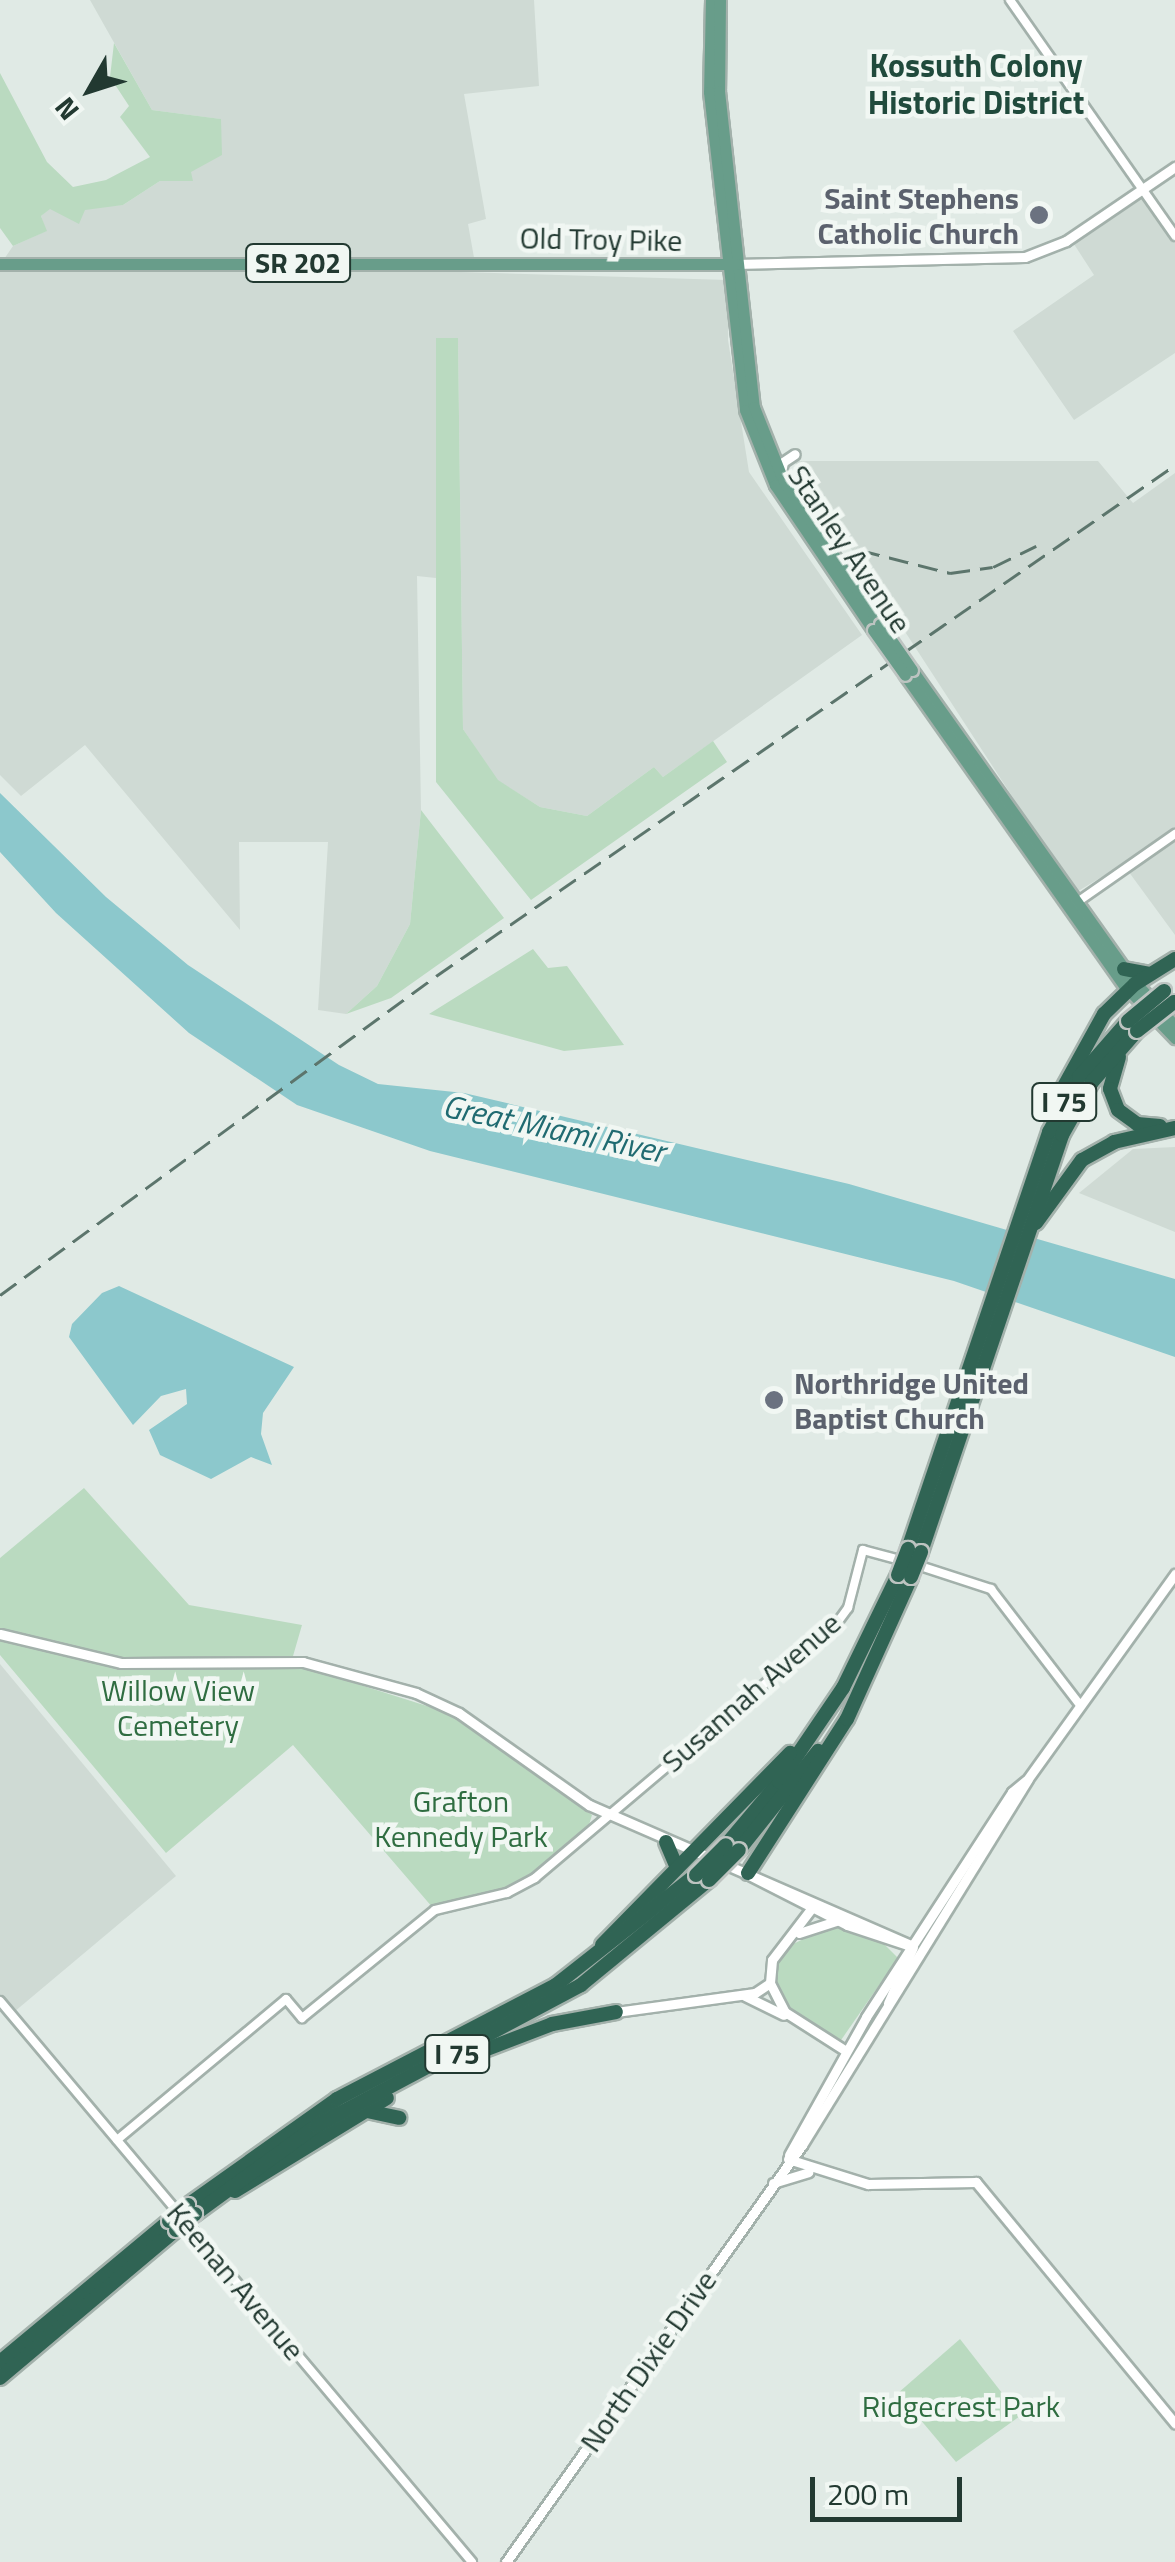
<!DOCTYPE html>
<html>
<head>
<meta charset="utf-8">
<style>
	body { margin:0 }
	#map { position:relative; width:1175px; height:2562px; overflow:hidden; background:#e0eae5; font-family:"Titillium Web",sans-serif }
	div>[style] { position:absolute }
	.built>* { inset:0; background:#cfdad4 }
	.green>* { inset:0; background:#badac0 }
	.water>* { inset:0; background:#8cc8cc }
	.roads { filter:drop-shadow(2px 0 #a3b1ab) drop-shadow(-2px 0 #a3b1ab) drop-shadow(0 2px #a3b1ab) drop-shadow(0 -2px #a3b1ab) }
	.tertiary>* { height:8px; margin:-4px; padding:0 4px; transform-origin:4px; border-radius:4px; background:#fff }
	.secondary>* { height:9px; margin:-4.5px; padding:0 4.5px; transform-origin:4.5px; border-radius:4.5px; background:#fff }
	.primary>* { height:11px; margin:-5.5px; padding:0 5.5px; transform-origin:5.5px; border-radius:5.5px; background:#689d8a }
	.motorway>* { height:14px; margin:-7px; padding:0 7px; transform-origin:7px; border-radius:7px; background:#306454 }
	.rail>* { height:2.5px; margin-top:-1.25px; transform-origin:0; background:repeating-linear-gradient(90deg,#5c756c 0 20px,transparent 0 30px) }
	.bridges { filter:drop-shadow(2px 0 #bdc4c1) drop-shadow(-2px 0 #bdc4c1) drop-shadow(0 2px #bdc4c1) drop-shadow(0 -2px #bdc4c1) }
	.primary-bridge>* { height:11px; margin:-5.5px; padding:0 5.5px; transform-origin:5.5px; border-radius:5.5px; background:#689d8a }
	.motorway-bridge>* { height:14px; margin:-7px; padding:0 7px; transform-origin:7px; border-radius:7px; background:#306454 }
	.dots>* { width:28px; height:28px; translate:-50% -50%; box-sizing:border-box; border:5px solid #f1f7f3; border-radius:50% }
	span { translate:-50% -50%; white-space:nowrap; text-align:center; line-height:1.15; -webkit-text-stroke:9px #f1f7f3; paint-order:stroke }
	.shield-label span { padding:2px 8px; background:#f1f7f3; border:2px solid; border-radius:8px; -webkit-text-stroke-width:0 }
	.shield-label { font-size:28px; color:#223931; font-weight:700 }
	.worship-label { font-size:30px; color:#5b616d; font-weight:700 }
	.right { translate:-100% -50%; text-align:right }
	.left { translate:0 -50%; text-align:left }
	.street-label { font-size:30px; color:#223931 }
	.park-label { font-size:30px; color:#2f6d41 }
	.neighbourhood-label { font-size:32px; color:#204a3c; font-weight:700 }
	.water-label { font-size:32px; color:#206b71; font-style:italic }
	.north { position:absolute; left:40px; top:40px; width:100px; height:100px; -webkit-text-stroke:8px #f1f7f3; paint-order:stroke; rotate:231deg; font-size:28px; font-weight:700; line-height:40px; text-align:center; color:#223931 }
	.north::after { content:''; display:block; margin:auto; width:35px; height:45px; background:#223931; clip-path:polygon(50% 0,100% 100%,50% 72%,0 100%) }
	.scale { position:absolute; left:810px; top:2477px; width:152px; height:45px; box-sizing:border-box; border:5px solid #223931; border-top:0; padding-left:12px; font-size:30px; line-height:35px; white-space:nowrap; color:#223931; -webkit-text-stroke:8px #f1f7f3; paint-order:stroke }
</style>
</head>
<body>
<div id="map">
	<div class="built">
		<div style="clip-path:polygon(90px 0,534px 0,539px 86px,464px 94px,486px 219px,468px 224px,475px 263px,428px 264px,429px 271px,728px 280px,728px 340px,749px 472px,862px 635px,663px 777px,654px 767px,587px 816px,540px 807px,497px 780px,463px 729px,458px 339px,437px 338px,436px 578px,417px 576px,421px 810px,410px 924px,377px 986px,346px 1014px,318px 1010px,328px 842px,239px 842px,240px 930px,85px 745px,21px 796px,0 775px,0 265px,13px 246px,46px 231px,41px 216px,50px 208px,123px 205px,160px 181px,192px 181px,190px 172px,220px 119px,152px 110px)"></div>
		<div style="clip-path:polygon(1143px 189px,1175px 236px,1175px 353px,1074px 420px,1013px 331px,1094px 275px,1070px 238px)"></div>
		<div style="clip-path:polygon(794px 461px,1098px 461px,1133px 503px,1175px 473px,1175px 935px,1123px 864px,1075px 893px)"></div>
		<div style="clip-path:polygon(1175px 1147px,1175px 1232px,1079px 1193px,1133px 1149px)"></div>
		<div style="clip-path:polygon(0 1664px,176px 1876px,14px 2012px,0 1996px)"></div>
	</div>
	<div class="green">
		<div style="clip-path:polygon(114px 43px,152px 110px,221px 119px,222px 155px,191px 172px,193px 181px,160px 181px,123px 205px,85px 210px,79px 224px,50px 209px,41px 216px,47px 231px,13px 246px,0 228px,0 73px,47px 162px,73px 187px,106px 180px,150px 157px,120px 117px,129px 106px,110px 77px)"></div>
		<div style="clip-path:polygon(436px 338px,458px 338px,463px 729px,498px 780px,540px 807px,587px 816px,654px 767px,663px 777px,713px 741px,727px 762px,531px 900px,436px 782px)"></div>
		<div style="clip-path:polygon(421px 810px,504px 918px,391px 998px,346px 1014px,377px 986px,410px 924px)"></div>
		<div style="clip-path:polygon(533px 949px,548px 968px,567px 966px,624px 1045px,564px 1051px,429px 1014px)"></div>
		<div style="clip-path:polygon(84px 1488px,189px 1605px,302px 1625px,291px 1663px,449px 1713px,592px 1815px,588px 1828px,536px 1873px,504px 1891px,433px 1908px,293px 1745px,166px 1853px,0 1655px,0 1558px)"></div>
		<div style="clip-path:polygon(836px 1923px,881px 1941px,898px 1958px,839px 2043px,790px 2012px,776px 1995px,773px 1974px,783px 1949px)"></div>
		<div style="clip-path:polygon(960px 2339px,1020px 2416px,956px 2462px,898px 2393px)"></div>
	</div>
	<div class="water">
		<div style="clip-path:polygon(0 793px,106px 897px,188px 965px,339px 1065px,378px 1084px,464px 1093px,849px 1184px,1175px 1279px,1175px 1357px,954px 1281px,430px 1151px,297px 1105px,189px 1033px,56px 913px,0 852px)"></div>
		<div style="clip-path:polygon(119px 1286px,294px 1367px,263px 1413px,261px 1434px,272px 1465px,251px 1457px,211px 1479px,160px 1455px,149px 1430px,187px 1404px,186px 1389px,161px 1396px,133px 1425px,69px 1337px,72px 1324px,102px 1293px)"></div>
	</div>
	<div class="roads">
		<div class="tertiary">
			<div style="left:1010px;top:0;width:288px;rotate:55deg"></div>
			<div style="left:1076px;top:903px;width:121px;rotate:-34.9deg"></div>
			<div style="left:917px;top:1565px;width:78px;rotate:18deg"></div>
			<div style="left:991px;top:1589px;width:146px;rotate:52.5deg"></div>
			<div style="left:0;top:2001px;width:733px;rotate:49.92deg"></div>
			<div style="left:117px;top:2140px;width:220px;rotate:-39.8deg"></div>
			<div style="left:286px;top:1999px;width:25px;rotate:50deg"></div>
			<div style="left:302px;top:2018px;width:171px;rotate:-39.1deg"></div>
			<div style="left:435px;top:1910px;width:74px;rotate:-13.3deg"></div>
			<div style="left:507px;top:1893px;width:32px;rotate:-28deg"></div>
			<div style="left:535px;top:1878px;width:395px;rotate:-40.2deg"></div>
			<div style="left:837px;top:1623px;width:19px;rotate:-54deg"></div>
			<div style="left:848px;top:1608px;width:60px;rotate:-75.5deg"></div>
			<div style="left:863px;top:1550px;width:42px;rotate:15deg"></div>
		</div>
		<div class="secondary">
			<div style="left:736px;top:264px;width:289px;rotate:-1.4deg"></div>
			<div style="left:1025px;top:257px;width:44px;rotate:-21.3deg"></div>
			<div style="left:1066px;top:241px;width:132px;rotate:-34.2deg"></div>
			<div style="left:781px;top:473px;width:11px;rotate:-80deg"></div>
			<div style="left:783px;top:462px;width:14px;rotate:-34deg"></div>
			<div style="left:0;top:1634px;width:124px;rotate:13.5deg"></div>
			<div style="left:121px;top:1663px;width:182px;rotate:-0.3deg"></div>
			<div style="left:303px;top:1662px;width:117px;rotate:15.3deg"></div>
			<div style="left:416px;top:1693px;width:47px;rotate:24.9deg"></div>
			<div style="left:459px;top:1713px;width:159px;rotate:35.3deg"></div>
			<div style="left:589px;top:1805px;width:353px;rotate:23.5deg"></div>
			<div style="left:751px;top:1876px;width:108px;rotate:27deg"></div>
			<div style="left:847px;top:1925px;width:66px;rotate:18.4deg"></div>
			<div style="left:814px;top:1905px;width:69px;rotate:127.4deg"></div>
			<div style="left:772px;top:1960px;width:23px;rotate:95deg"></div>
			<div style="left:770px;top:1983px;width:33px;rotate:63deg"></div>
			<div style="left:785px;top:2012px;width:72px;rotate:32.6deg"></div>
			<div style="left:799px;top:1933px;width:39px;rotate:-18deg"></div>
			<div style="left:745px;top:1996px;width:43px;rotate:26deg"></div>
			<div style="left:888px;top:2003px;width:61px;rotate:-65.9deg"></div>
			<div style="left:616px;top:2012px;width:140px;rotate:-7.8deg"></div>
			<div style="left:755px;top:1993px;width:18px;rotate:-34deg"></div>
			<div style="left:789px;top:2155px;width:158px;rotate:-60.8deg"></div>
			<div style="left:866px;top:2017px;width:268px;rotate:-57deg"></div>
			<div style="left:1012px;top:1792px;width:17px;rotate:-40deg"></div>
			<div style="left:788px;top:2159px;width:84px;rotate:17.4deg"></div>
			<div style="left:868px;top:2184px;width:108px;rotate:-1.1deg"></div>
			<div style="left:976px;top:2182px;width:313px;rotate:50.5deg"></div>
			<div style="left:773px;top:2183px;width:37px;rotate:-17deg"></div>
			<div style="left:506px;top:2562px;width:511px;rotate:-54.63deg"></div>
			<div style="left:802px;top:2145px;width:429px;rotate:-58.3deg"></div>
			<div style="left:1027px;top:1780px;width:254px;rotate:-54.3deg"></div>
		</div>
		<div class="primary">
			<div style="left:711px;top:0;width:92px;rotate:91.2deg"></div>
			<div style="left:709px;top:92px;width:320px;rotate:83.5deg"></div>
			<div style="left:745px;top:410px;width:81px;rotate:68.2deg"></div>
			<div style="left:775px;top:485px;width:175px;rotate:55.9deg"></div>
			<div style="left:720px;top:0;width:91px;rotate:90.6deg"></div>
			<div style="left:719px;top:91px;width:318px;rotate:83.7deg"></div>
			<div style="left:754px;top:407px;width:79px;rotate:68.3deg"></div>
			<div style="left:783px;top:480px;width:174px;rotate:56deg"></div>
			<div style="left:0;top:264px;width:736px"></div>
			<div style="left:912px;top:670px;width:379px;rotate:54.6deg"></div>
			<div style="left:1132px;top:979px;width:64px;rotate:47.5deg"></div>
			<div style="left:905px;top:675px;width:380px;rotate:54.8deg"></div>
			<div style="left:1124px;top:985px;width:74px;rotate:46.1deg"></div>
		</div>
		<div class="motorway">
			<div style="left:1124px;top:969px;width:26px;rotate:11deg"></div>
			<div style="left:1119px;top:1057px;width:33px;rotate:106deg"></div>
			<div style="left:1110px;top:1089px;width:22px;rotate:69deg"></div>
			<div style="left:1118px;top:1110px;width:24px;rotate:36deg"></div>
			<div style="left:1137px;top:1124px;width:23px;rotate:5deg"></div>
			<div style="left:1051px;top:1110px;width:110px;rotate:-61.1deg"></div>
			<div style="left:1104px;top:1014px;width:43px;rotate:-44.1deg"></div>
			<div style="left:1135px;top:984px;width:47px;rotate:-32deg"></div>
			<div style="left:1036px;top:1223px;width:78px;rotate:-53.9deg"></div>
			<div style="left:1082px;top:1160px;width:37px;rotate:-29deg"></div>
			<div style="left:1114px;top:1142px;width:63px;rotate:-12.9deg"></div>
			<div style="left:908px;top:1549px;width:440px;rotate:-71.3deg"></div>
			<div style="left:1049px;top:1132px;width:63px;rotate:-61.4deg"></div>
			<div style="left:1079px;top:1077px;width:74px;rotate:-48.8deg"></div>
			<div style="left:921px;top:1552px;width:440px;rotate:-71.3deg"></div>
			<div style="left:1062px;top:1135px;width:61px;rotate:-60.5deg"></div>
			<div style="left:1092px;top:1082px;width:68px;rotate:-48.6deg"></div>
			<div style="left:666px;top:1842px;width:28px;rotate:67deg"></div>
			<div style="left:726px;top:1845px;width:82px;rotate:-49.9deg"></div>
			<div style="left:779px;top:1782px;width:114px;rotate:-55.8deg"></div>
			<div style="left:843px;top:1688px;width:126px;rotate:-64deg"></div>
			<div style="left:739px;top:1850px;width:127px;rotate:-51.4deg"></div>
			<div style="left:748px;top:1873px;width:183px;rotate:-57.3deg"></div>
			<div style="left:847px;top:1719px;width:156px;rotate:-65.7deg"></div>
			<div style="left:602px;top:1945px;width:269px;rotate:-45.6deg"></div>
			<div style="left:487px;top:2049px;width:70px;rotate:-21deg"></div>
			<div style="left:552px;top:2024px;width:65px;rotate:-10.6deg"></div>
			<div style="left:367px;top:2111px;width:33px;rotate:12deg"></div>
			<div style="left:235px;top:2191px;width:178px;rotate:-31.5deg"></div>
			<div style="left:188px;top:2205px;width:183px;rotate:-35.4deg"></div>
			<div style="left:337px;top:2099px;width:247px;rotate:-27.5deg"></div>
			<div style="left:556px;top:1985px;width:178px;rotate:-38.2deg"></div>
			<div style="left:195px;top:2214px;width:150px;rotate:-36deg"></div>
			<div style="left:316px;top:2126px;width:300px;rotate:-28deg"></div>
			<div style="left:581px;top:1985px;width:166px;rotate:-39.4deg"></div>
			<div style="left:0;top:2362px;width:220px;rotate:-39.8deg"></div>
			<div style="left:0;top:2378px;width:230px;rotate:-40.1deg"></div>
		</div>
	</div>
	<div class="rail">
		<div style="left:860px;top:550px;width:93px;rotate:14.3deg"></div>
		<div style="left:950px;top:573px;width:43px;rotate:-7.9deg"></div>
		<div style="left:993px;top:567px;width:48px;rotate:-26deg"></div>
		<div style="left:0;top:1295px;width:540px;rotate:-36.19deg"></div>
		<div style="left:436px;top:976px;width:898px;rotate:-34.66deg"></div>
	</div>
	<div class="bridges">
		<div class="primary-bridge">
			<div style="left:880px;top:624px;width:56px;rotate:55.2deg"></div>
			<div style="left:873px;top:630px;width:55px;rotate:54.6deg"></div>
		</div>
		<div class="motorway-bridge">
			<div style="left:1128px;top:1021px;width:47px;rotate:-39.8deg"></div>
			<div style="left:1137px;top:1031px;width:47px;rotate:-38.1deg"></div>
			<div style="left:898px;top:1575px;width:28px;rotate:-69deg"></div>
			<div style="left:911px;top:1577px;width:27px;rotate:-68deg"></div>
			<div style="left:696px;top:1875px;width:42px;rotate:-45deg"></div>
			<div style="left:709px;top:1880px;width:42px;rotate:-45deg"></div>
			<div style="left:169px;top:2221px;width:25px;rotate:-40deg"></div>
			<div style="left:176px;top:2230px;width:25px;rotate:-40deg"></div>
		</div>
	</div>
	<div class="dots">
		<div style="left:1039px;top:215px;background:#6b7280"></div>
		<div style="left:774px;top:1400px;background:#6b7280"></div>
	</div>
	<div class="shield-label">
		<span style="left:298px;top:263px">SR 202</span>
		<span style="left:1064px;top:1102px">I 75</span>
		<span style="left:457px;top:2054px">I 75</span>
	</div>
	<div class="worship-label">
		<span class="right" style="left:1019px;top:215px">Saint Stephens<br>Catholic Church</span>
		<span class="left" style="left:794px;top:1400px">Northridge United<br>Baptist Church</span>
	</div>
	<div class="street-label">
		<span style="left:601px;top:239px;rotate:1deg">Old Troy Pike</span>
		<span style="left:850px;top:549px;rotate:56deg">Stanley Avenue</span>
		<span style="left:751px;top:1692px;rotate:-41deg">Susannah Avenue</span>
		<span style="left:236px;top:2281px;rotate:50deg">Keenan Avenue</span>
		<span style="left:648px;top:2361px;rotate:-55deg">North Dixie Drive</span>
	</div>
	<div class="park-label">
		<span style="left:178px;top:1707px">Willow View<br>Cemetery</span>
		<span style="left:461px;top:1818px">Grafton<br>Kennedy Park</span>
		<span style="left:961px;top:2406px">Ridgecrest Park</span>
	</div>
	<div class="neighbourhood-label">
		<span style="left:976px;top:84px">Kossuth Colony<br>Historic District</span>
	</div>
	<div class="water-label">
		<span style="left:554px;top:1128px;rotate:12deg">Great Miami River</span>
	</div>
	<div class="north">N</div>
	<div class="scale">200 m</div>
</div>
</body>
</html>
